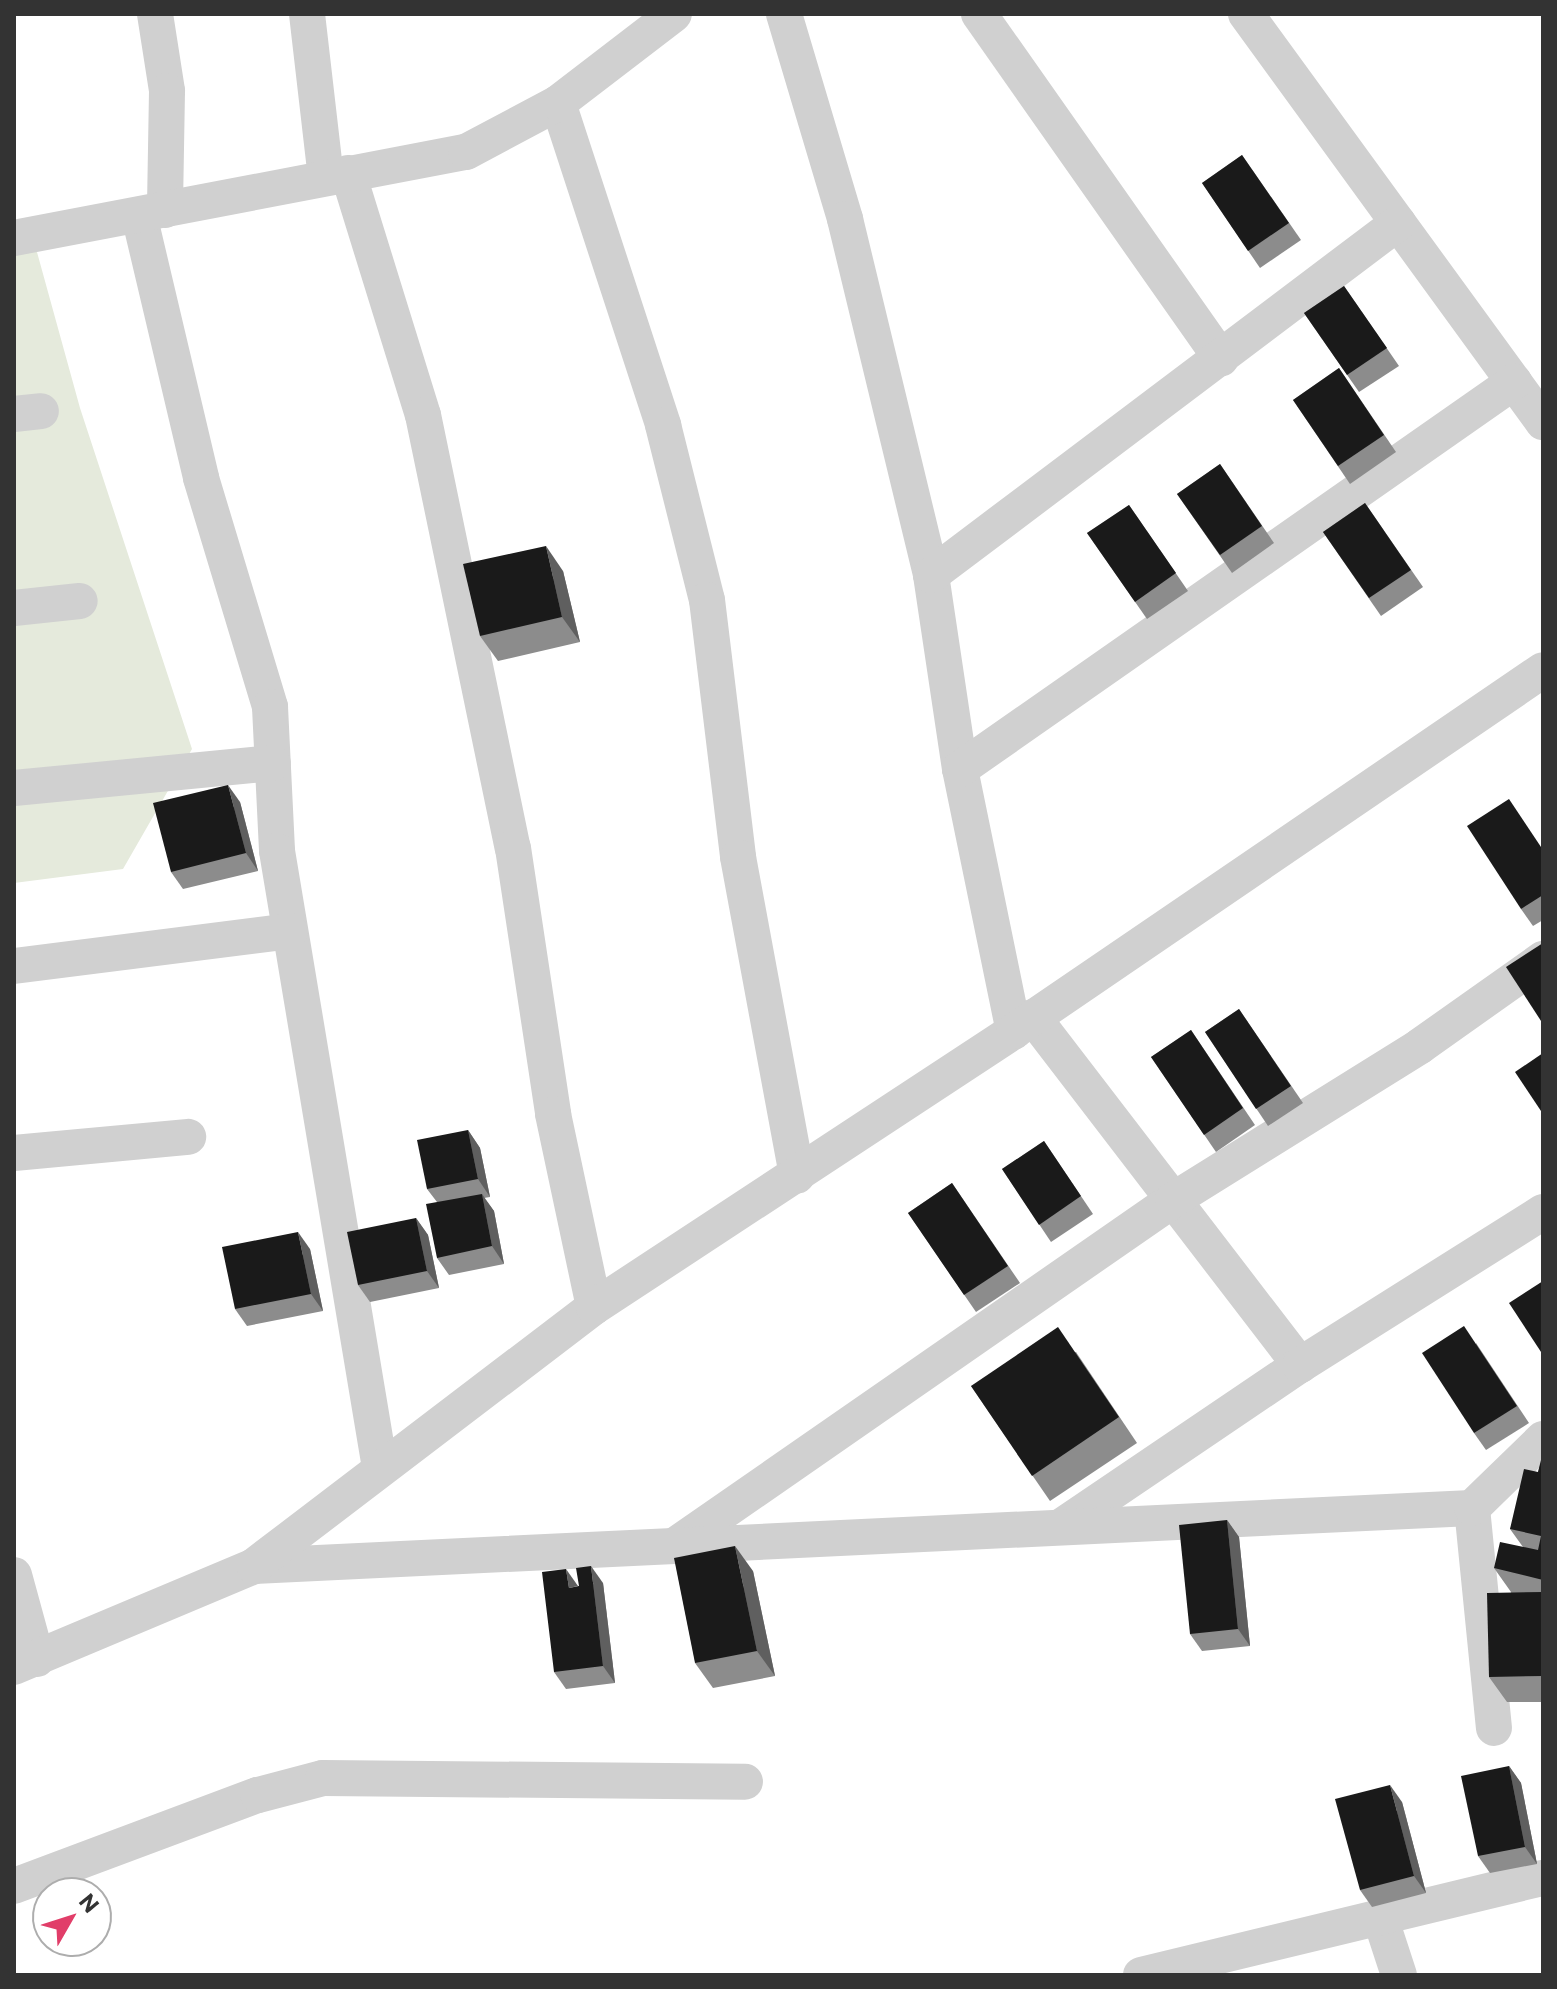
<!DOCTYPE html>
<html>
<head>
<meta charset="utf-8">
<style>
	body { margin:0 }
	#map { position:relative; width:1557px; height:1989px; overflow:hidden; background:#fff; font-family:Commissioner,sans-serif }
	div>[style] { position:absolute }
	.green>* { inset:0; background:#e5eadc }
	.minor>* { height:36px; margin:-18px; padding:0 18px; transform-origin:18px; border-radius:18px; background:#d0d0d0 }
	.wall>* { inset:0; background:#8c8c8c }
	.shaded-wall>* { inset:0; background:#5f5f5f }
	.building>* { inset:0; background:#1a1a1a }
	span { translate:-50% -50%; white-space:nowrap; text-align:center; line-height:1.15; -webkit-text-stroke:8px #fff; paint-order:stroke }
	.frame { position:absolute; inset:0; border:16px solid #333; pointer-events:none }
	.north { position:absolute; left:32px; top:1877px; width:80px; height:80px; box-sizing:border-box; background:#fff; border:2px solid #adadad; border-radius:50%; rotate:51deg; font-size:22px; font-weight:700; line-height:32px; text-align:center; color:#333 }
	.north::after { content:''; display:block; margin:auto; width:28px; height:36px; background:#e13e69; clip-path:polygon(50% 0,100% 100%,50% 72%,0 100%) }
</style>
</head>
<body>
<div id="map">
	<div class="green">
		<div style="clip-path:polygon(32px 234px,80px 408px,192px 749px,123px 869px,14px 883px,14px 237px)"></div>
	</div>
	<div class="minor">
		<div style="left:155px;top:14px;width:78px;rotate:81.1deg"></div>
		<div style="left:167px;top:91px;width:119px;rotate:91deg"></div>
		<div style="left:307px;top:14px;width:164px;rotate:83.4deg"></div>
		<div style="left:784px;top:14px;width:214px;rotate:73.4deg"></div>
		<div style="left:845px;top:219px;width:366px;rotate:76.4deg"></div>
		<div style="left:931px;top:575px;width:196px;rotate:81.5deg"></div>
		<div style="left:960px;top:769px;width:268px;rotate:78.4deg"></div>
		<div style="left:979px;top:14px;width:421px;rotate:54.9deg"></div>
		<div style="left:1246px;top:14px;width:505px;rotate:53.95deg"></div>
		<div style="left:558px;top:103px;width:339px;rotate:71.9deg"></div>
		<div style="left:663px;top:425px;width:180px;rotate:75.9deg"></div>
		<div style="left:707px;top:600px;width:259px;rotate:83.1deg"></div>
		<div style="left:738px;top:857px;width:324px;rotate:79.5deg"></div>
		<div style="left:348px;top:173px;width:253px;rotate:72.8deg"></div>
		<div style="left:423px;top:415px;width:442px;rotate:78.3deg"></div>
		<div style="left:513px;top:848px;width:269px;rotate:81.4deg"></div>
		<div style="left:553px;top:1114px;width:197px;rotate:78deg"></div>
		<div style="left:139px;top:215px;width:270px;rotate:76.7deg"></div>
		<div style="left:201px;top:478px;width:239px;rotate:73.2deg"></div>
		<div style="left:270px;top:707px;width:144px;rotate:87.2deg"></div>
		<div style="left:277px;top:851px;width:626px;rotate:80.52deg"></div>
		<div style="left:14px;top:238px;width:460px;rotate:-10.8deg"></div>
		<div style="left:466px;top:152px;width:104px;rotate:-28deg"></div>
		<div style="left:558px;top:103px;width:146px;rotate:-37.5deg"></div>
		<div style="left:14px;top:414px;width:27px;rotate:-6deg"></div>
		<div style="left:931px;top:575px;width:585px;rotate:-37.01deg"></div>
		<div style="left:14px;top:608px;width:66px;rotate:-6.1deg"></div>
		<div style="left:960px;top:769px;width:676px;rotate:-34.94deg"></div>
		<div style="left:14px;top:788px;width:260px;rotate:-5.5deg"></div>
		<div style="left:14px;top:966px;width:278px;rotate:-7.2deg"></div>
		<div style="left:1033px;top:1017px;width:439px;rotate:52.5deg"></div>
		<div style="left:14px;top:1153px;width:175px;rotate:-5.3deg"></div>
		<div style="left:1472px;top:1508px;width:221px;rotate:84.3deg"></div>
		<div style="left:1062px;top:1526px;width:287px;rotate:-34.1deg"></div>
		<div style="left:1300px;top:1365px;width:287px;rotate:-32.2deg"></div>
		<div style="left:674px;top:1546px;width:607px;rotate:-34.74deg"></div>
		<div style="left:1173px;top:1200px;width:291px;rotate:-31.9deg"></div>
		<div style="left:1420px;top:1046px;width:151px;rotate:-35.3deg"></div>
		<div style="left:254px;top:1566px;width:1219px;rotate:-2.73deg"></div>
		<div style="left:1472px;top:1508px;width:99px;rotate:-44.2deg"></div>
		<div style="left:14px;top:1575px;width:87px;rotate:74.7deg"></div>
		<div style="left:14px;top:1667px;width:260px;rotate:-22.8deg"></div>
		<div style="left:254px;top:1566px;width:427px;rotate:-37.3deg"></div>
		<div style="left:594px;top:1307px;width:503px;rotate:-33.31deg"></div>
		<div style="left:1014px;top:1031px;width:640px;rotate:-34.31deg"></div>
		<div style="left:14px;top:1886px;width:260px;rotate:-20.5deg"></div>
		<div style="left:258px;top:1795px;width:67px;rotate:-14.7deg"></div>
		<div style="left:323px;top:1778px;width:422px;rotate:0.5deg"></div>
		<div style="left:1380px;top:1917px;width:61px;rotate:71.9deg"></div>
		<div style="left:1141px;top:1975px;width:414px;rotate:-13.6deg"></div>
	</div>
	<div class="wall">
		<div style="clip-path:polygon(1242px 155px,1301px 240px,1260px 268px,1202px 183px)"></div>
		<div style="clip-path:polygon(1344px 286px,1399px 366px,1359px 392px,1304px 313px)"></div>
		<div style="clip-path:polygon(1339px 368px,1396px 452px,1350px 484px,1293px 400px)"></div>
		<div style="clip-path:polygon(1220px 464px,1274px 543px,1232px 573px,1177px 494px)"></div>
		<div style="clip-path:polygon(1365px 503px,1423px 587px,1381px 616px,1323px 532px)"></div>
		<div style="clip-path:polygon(1129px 505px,1188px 591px,1147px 619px,1087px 533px)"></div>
		<div style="clip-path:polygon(563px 571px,580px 642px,498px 661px,480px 636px)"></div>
		<div style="clip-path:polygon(240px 802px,258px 871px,183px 889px,171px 872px)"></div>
		<div style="clip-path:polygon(1543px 849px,1543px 920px,1533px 926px,1521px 909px)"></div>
		<div style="clip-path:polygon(1239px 1009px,1303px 1103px,1268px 1126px,1205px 1032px)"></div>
		<div style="clip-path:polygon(1191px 1030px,1255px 1125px,1216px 1152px,1151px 1057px)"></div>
		<div style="clip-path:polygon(468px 1130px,480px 1148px,490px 1197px,484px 1198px,494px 1211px,504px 1264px,449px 1275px,437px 1258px,437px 1202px,427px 1189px)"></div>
		<div style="clip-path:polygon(1044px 1141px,1093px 1214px,1051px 1242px,1002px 1169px)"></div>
		<div style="clip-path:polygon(952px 1183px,1020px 1283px,976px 1312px,908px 1213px)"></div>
		<div style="clip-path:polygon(416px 1218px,428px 1235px,439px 1288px,370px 1302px,358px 1285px)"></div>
		<div style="clip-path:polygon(310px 1249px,323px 1311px,247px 1326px,235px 1309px)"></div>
		<div style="clip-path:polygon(1476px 1343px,1529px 1423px,1486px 1450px,1474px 1433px)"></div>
		<div style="clip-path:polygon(1076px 1352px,1137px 1443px,1050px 1501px,971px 1386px)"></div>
		<div style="clip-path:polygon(1543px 1456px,1543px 1702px,1507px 1702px,1489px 1677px,1511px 1592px,1494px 1568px,1523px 1547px,1510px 1529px,1538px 1472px)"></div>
		<div style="clip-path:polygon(1227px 1520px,1239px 1537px,1250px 1646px,1202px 1651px,1190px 1634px)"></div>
		<div style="clip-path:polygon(753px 1571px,775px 1676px,713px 1688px,695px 1663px)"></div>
		<div style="clip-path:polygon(603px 1583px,615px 1683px,566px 1689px,554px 1672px,578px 1586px)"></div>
		<div style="clip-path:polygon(1509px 1766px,1521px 1783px,1537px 1864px,1490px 1873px,1478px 1856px)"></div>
		<div style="clip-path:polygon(1402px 1802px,1426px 1893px,1372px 1907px,1360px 1890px)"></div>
	</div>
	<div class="shaded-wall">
		<div style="clip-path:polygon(546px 546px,563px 571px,580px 642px,562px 617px)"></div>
		<div style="clip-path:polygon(228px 785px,240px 802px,258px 871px,246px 853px)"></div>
		<div style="clip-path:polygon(468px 1130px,480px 1148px,490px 1197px,478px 1179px)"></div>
		<div style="clip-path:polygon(482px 1194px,494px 1211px,504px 1264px,492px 1246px)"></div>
		<div style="clip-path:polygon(416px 1218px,428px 1235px,439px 1288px,427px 1271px)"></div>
		<div style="clip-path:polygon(298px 1232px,310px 1249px,323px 1311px,311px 1294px)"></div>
		<div style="clip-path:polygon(1227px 1520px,1239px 1537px,1250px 1646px,1238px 1629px)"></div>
		<div style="clip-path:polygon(735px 1546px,753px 1571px,775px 1676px,757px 1651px)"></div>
		<div style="clip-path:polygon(591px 1566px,603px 1583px,615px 1683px,603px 1666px)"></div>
		<div style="clip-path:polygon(566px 1569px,578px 1586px,569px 1588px)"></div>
		<div style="clip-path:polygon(1509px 1766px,1521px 1783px,1537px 1864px,1525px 1847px)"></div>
		<div style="clip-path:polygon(1390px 1785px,1402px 1802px,1426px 1893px,1414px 1876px)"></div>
	</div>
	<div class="building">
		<div style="clip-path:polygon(1242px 155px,1289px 223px,1248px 251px,1202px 183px)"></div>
		<div style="clip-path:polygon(1344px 286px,1387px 348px,1347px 375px,1304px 313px)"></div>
		<div style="clip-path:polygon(1339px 368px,1384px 435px,1338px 466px,1293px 400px)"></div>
		<div style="clip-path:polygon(1220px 464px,1262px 526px,1220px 555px,1177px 494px)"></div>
		<div style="clip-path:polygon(1365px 503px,1411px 570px,1369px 598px,1323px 532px)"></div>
		<div style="clip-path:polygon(1129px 505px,1176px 573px,1135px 602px,1087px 533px)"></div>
		<div style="clip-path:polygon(546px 546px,562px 617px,480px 636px,463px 564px)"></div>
		<div style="clip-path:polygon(228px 785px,246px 853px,171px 872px,153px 803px)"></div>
		<div style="clip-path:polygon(1509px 799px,1543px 850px,1543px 895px,1521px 909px,1467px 826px)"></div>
		<div style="clip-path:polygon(1543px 943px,1543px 1024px,1506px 967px)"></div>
		<div style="clip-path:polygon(1239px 1009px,1291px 1086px,1256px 1109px,1205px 1032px)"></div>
		<div style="clip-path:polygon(1191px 1030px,1243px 1108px,1204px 1135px,1151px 1057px)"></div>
		<div style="clip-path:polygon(1543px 1053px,1543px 1114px,1515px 1072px)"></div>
		<div style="clip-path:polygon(468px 1130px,478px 1179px,427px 1189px,417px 1140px)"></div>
		<div style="clip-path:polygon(1044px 1141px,1081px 1196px,1039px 1225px,1002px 1169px)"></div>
		<div style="clip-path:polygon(952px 1183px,1008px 1266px,964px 1295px,908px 1213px)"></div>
		<div style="clip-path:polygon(482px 1194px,492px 1246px,437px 1258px,426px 1204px)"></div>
		<div style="clip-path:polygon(416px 1218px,427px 1271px,358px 1285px,347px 1232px)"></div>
		<div style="clip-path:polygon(298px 1232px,311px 1294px,235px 1309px,222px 1247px)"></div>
		<div style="clip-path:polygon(1543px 1281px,1543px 1355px,1509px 1303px)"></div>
		<div style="clip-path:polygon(1464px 1326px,1517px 1406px,1474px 1433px,1422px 1353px)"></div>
		<div style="clip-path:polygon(1058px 1327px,1119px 1417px,1032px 1476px,971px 1386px)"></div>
		<div style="clip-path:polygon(1542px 1456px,1543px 1456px,1543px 1580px,1494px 1568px,1500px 1542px,1538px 1550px,1541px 1536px,1510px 1529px,1524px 1469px,1538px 1472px)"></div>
		<div style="clip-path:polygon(1227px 1520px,1238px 1629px,1190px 1634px,1179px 1525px)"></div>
		<div style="clip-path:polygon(735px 1546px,757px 1651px,695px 1663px,674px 1558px)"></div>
		<div style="clip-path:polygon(591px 1566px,603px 1666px,554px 1672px,542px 1572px,566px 1569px,569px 1588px,579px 1586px,576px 1568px)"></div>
		<div style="clip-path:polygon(1543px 1592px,1543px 1676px,1489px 1677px,1487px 1593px)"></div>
		<div style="clip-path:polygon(1509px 1766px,1525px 1847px,1478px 1856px,1461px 1776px)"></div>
		<div style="clip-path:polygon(1390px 1785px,1414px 1876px,1360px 1890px,1335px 1799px)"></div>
	</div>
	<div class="frame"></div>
	<div class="north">N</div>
</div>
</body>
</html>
